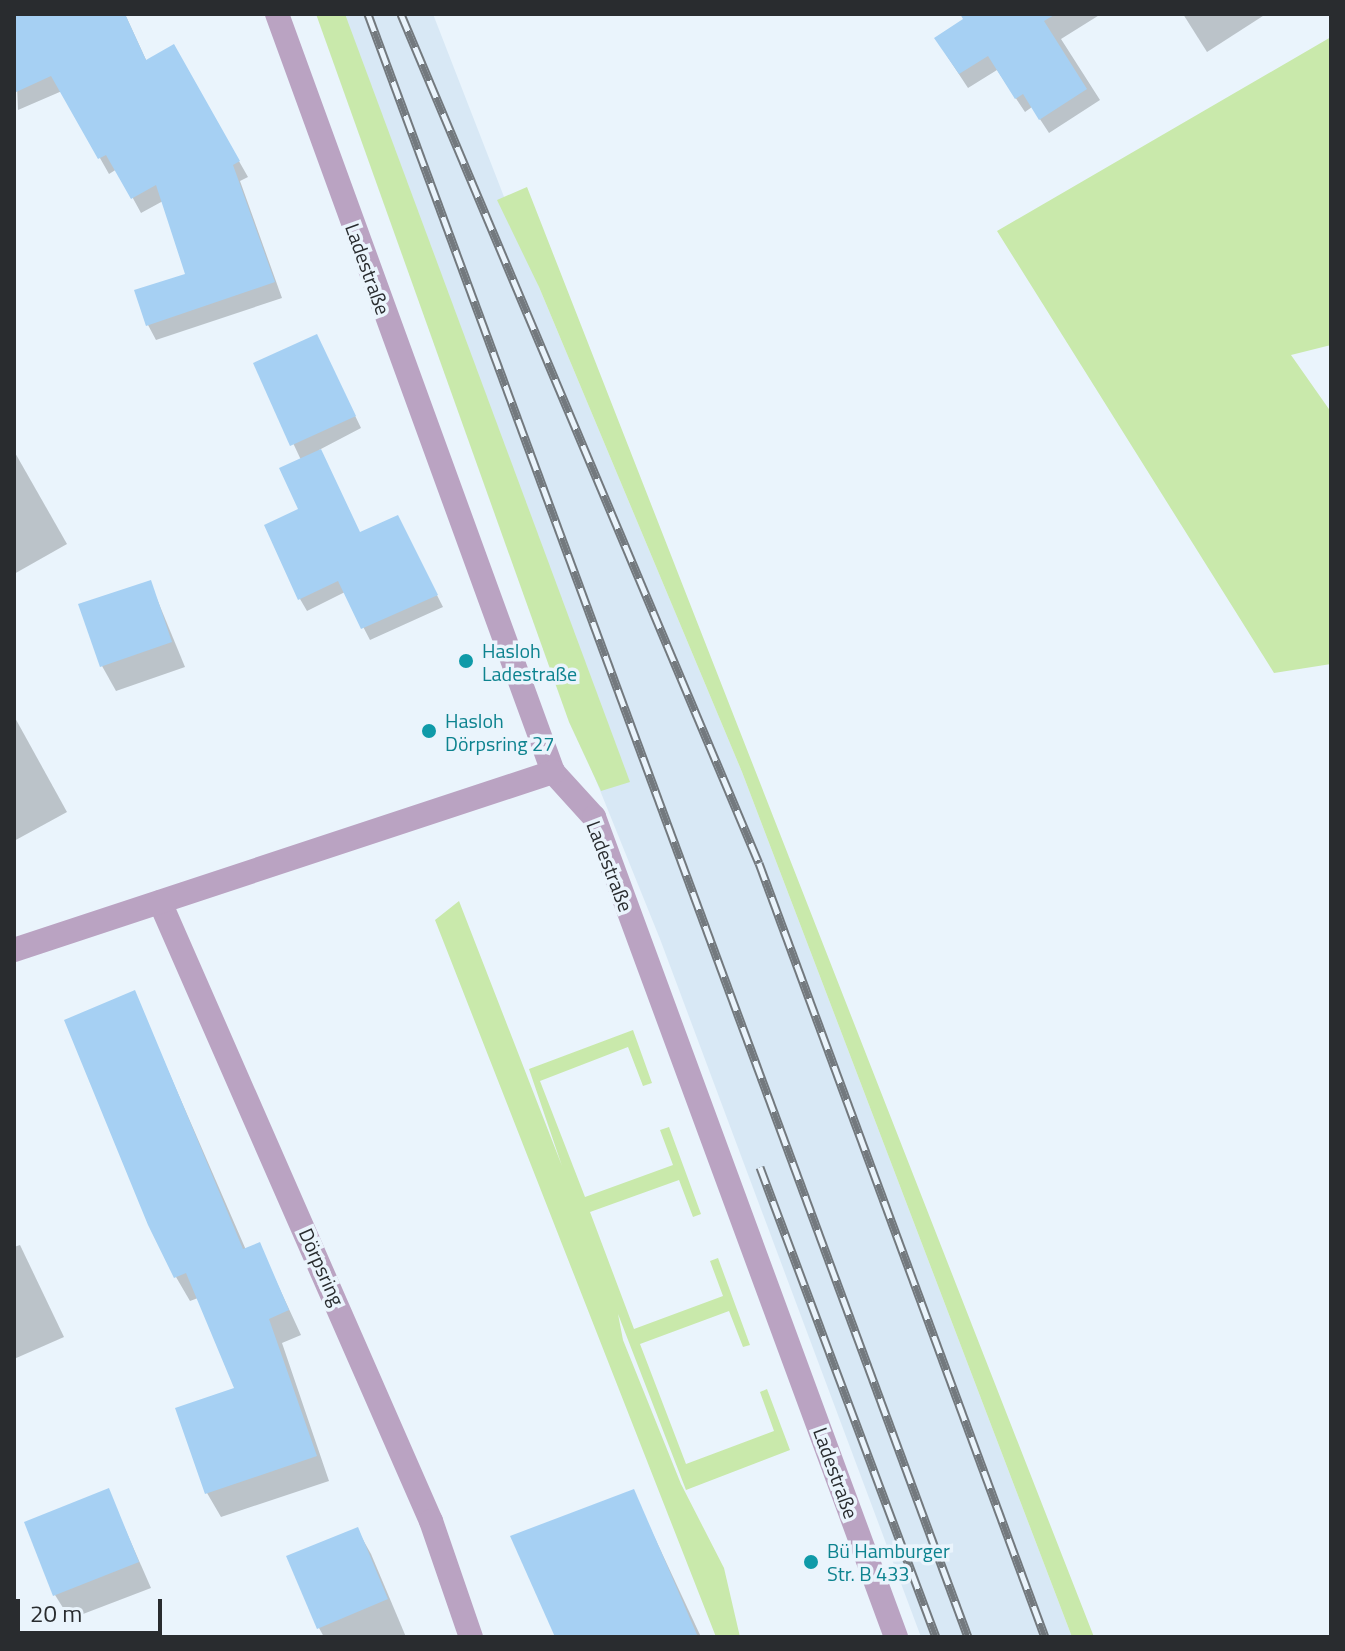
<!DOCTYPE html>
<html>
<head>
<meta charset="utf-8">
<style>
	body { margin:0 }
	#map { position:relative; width:1345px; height:1651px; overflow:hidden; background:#eaf4fc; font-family:"Titillium Web",sans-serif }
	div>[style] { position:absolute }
	.built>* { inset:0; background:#d8e8f5 }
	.green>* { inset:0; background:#c9e9ab }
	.shadow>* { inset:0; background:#0003 }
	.building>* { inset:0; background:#a6d0f3 }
	.minor>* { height:24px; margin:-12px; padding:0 12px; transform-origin:12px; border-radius:12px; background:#baa3c2 }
	.rail>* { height:9px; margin-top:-4.5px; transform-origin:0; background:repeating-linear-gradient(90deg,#eaf4fc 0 18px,#73797e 0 36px); box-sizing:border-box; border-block:2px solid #73797e }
	.dots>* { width:22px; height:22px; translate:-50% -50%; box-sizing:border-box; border:4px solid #eaf4fc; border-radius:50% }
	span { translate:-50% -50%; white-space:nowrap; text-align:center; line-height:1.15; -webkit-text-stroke:7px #eaf4fc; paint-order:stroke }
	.street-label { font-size:20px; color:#292c2f }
	.culture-label { font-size:20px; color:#0d838f }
	.left { translate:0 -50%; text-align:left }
	.frame { position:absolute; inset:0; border:16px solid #292c2f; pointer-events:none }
	.scale { position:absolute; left:16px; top:1599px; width:146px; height:36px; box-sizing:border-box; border:4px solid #292c2f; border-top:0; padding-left:10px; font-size:24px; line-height:28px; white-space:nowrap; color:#292c2f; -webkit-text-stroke:6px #eaf4fc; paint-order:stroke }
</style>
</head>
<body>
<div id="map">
	<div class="built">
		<div style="clip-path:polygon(317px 14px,433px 14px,539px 287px,742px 772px,1072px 1637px,921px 1637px,660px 939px,572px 721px)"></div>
	</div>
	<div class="green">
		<div style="clip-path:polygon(316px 14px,345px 14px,630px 782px,601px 791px,569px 722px)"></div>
		<div style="clip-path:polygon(1331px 37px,1331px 345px,1291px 355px,1331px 412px,1331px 664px,1274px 673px,997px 231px)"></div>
		<div style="clip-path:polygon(527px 187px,1094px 1637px,1072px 1637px,742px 772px,539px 287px,497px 200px)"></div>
		<div style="clip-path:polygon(459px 901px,562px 1166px,529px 1069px,633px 1030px,652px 1083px,643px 1086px,628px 1047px,540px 1081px,585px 1197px,673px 1165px,660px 1130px,669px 1127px,701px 1214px,693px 1217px,679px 1180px,590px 1212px,634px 1329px,723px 1296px,710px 1261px,718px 1258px,750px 1345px,743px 1347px,729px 1311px,640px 1344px,686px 1464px,774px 1431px,760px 1392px,767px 1389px,790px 1450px,686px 1490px,618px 1314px,623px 1340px,681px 1484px,724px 1568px,740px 1637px,716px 1637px,435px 920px)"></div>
	</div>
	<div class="shadow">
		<div style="clip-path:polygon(14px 14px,125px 14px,147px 62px,174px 47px,248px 177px,240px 181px,282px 298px,156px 340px,148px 325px,187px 275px,163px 201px,141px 213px,117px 169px,109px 174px,62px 91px,18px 110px)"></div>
		<div style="clip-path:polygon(975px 14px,1101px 14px,1061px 39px,1100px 100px,1049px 133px,1032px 107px,1025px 112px,997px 70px,968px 88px,945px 53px)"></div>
		<div style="clip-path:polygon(1183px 14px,1266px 14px,1207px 52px)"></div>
		<div style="clip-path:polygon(323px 349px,361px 428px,319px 450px,360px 534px,404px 530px,443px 607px,370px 640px,345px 592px,307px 611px,300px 599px,301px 460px,256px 364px)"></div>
		<div style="clip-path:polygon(14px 451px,67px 544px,14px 574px)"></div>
		<div style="clip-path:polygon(150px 582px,185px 667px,116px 691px,102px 666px)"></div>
		<div style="clip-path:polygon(14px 716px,67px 812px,14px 841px)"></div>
		<div style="clip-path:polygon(134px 992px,246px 1250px,259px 1244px,301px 1335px,282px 1343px,329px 1481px,221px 1517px,207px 1493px,237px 1389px,198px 1298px,190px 1301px,176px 1277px,67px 1021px)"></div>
		<div style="clip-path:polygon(20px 1245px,64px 1337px,14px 1359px,14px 1247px)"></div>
		<div style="clip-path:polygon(108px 1490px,151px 1588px,70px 1619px,55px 1595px)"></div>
		<div style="clip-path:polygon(633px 1491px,701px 1637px,557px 1637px)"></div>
		<div style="clip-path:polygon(357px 1529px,371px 1554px,406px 1637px,324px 1637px,319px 1628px)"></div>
	</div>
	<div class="building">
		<div style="clip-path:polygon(14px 14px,125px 14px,146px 60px,174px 44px,240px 161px,233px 165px,275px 282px,146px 326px,134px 290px,185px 274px,156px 185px,131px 199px,106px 155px,98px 159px,51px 76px,14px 93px)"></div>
		<div style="clip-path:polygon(960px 14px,1056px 14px,1044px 21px,1087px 89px,1039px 120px,1023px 94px,1015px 99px,988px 56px,959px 74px,934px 38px,963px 19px)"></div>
		<div style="clip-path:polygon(317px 334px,356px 416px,290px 446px,253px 363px)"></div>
		<div style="clip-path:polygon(321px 449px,360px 532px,398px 515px,438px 595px,361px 629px,338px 581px,298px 600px,264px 525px,298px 509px,279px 468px)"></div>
		<div style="clip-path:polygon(151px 580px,172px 642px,100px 667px,78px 604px)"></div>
		<div style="clip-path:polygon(135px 990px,243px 1249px,260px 1242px,289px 1310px,269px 1319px,317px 1456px,205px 1494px,175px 1408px,234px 1388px,186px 1273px,174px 1278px,148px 1225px,64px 1020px)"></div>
		<div style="clip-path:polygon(109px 1488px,139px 1562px,53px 1596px,24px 1522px)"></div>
		<div style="clip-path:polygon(634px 1489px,698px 1637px,555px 1637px,510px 1536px)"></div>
		<div style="clip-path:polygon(358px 1527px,388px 1599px,317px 1629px,286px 1556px)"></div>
	</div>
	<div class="minor">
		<div style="left:277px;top:14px;width:807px;rotate:69.99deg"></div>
		<div style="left:553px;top:772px;width:61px;rotate:47.7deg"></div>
		<div style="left:594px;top:817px;width:874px;rotate:69.78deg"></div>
		<div style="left:160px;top:902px;width:676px;rotate:66.36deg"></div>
		<div style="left:431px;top:1521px;width:123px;rotate:71deg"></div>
		<div style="left:14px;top:950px;width:568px;rotate:-18.28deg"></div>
	</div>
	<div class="rail">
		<div style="left:368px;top:14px;width:1730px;rotate:69.71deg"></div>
		<div style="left:401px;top:14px;width:921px;rotate:67.14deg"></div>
		<div style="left:759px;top:863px;width:825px;rotate:69.72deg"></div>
		<div style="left:760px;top:1167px;width:502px;rotate:69.47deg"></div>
	</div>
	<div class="dots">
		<div style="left:466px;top:661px;background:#0f9aa8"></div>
		<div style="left:429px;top:731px;background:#0f9aa8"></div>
		<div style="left:811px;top:1562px;background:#0f9aa8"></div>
	</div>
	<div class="street-label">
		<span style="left:368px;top:269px;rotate:70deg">Ladestraße</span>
		<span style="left:610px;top:866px;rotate:69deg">Ladestraße</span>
		<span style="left:322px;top:1267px;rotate:66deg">Dörpsring</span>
		<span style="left:836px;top:1473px;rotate:70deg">Ladestraße</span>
	</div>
	<div class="culture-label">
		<span class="left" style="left:482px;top:662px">Hasloh<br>Ladestraße</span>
		<span class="left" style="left:445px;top:732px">Hasloh<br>Dörpsring 27</span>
		<span class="left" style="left:827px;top:1562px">Bü Hamburger<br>Str. B 433</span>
	</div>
	<div class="frame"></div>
	<div class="scale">20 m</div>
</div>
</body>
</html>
